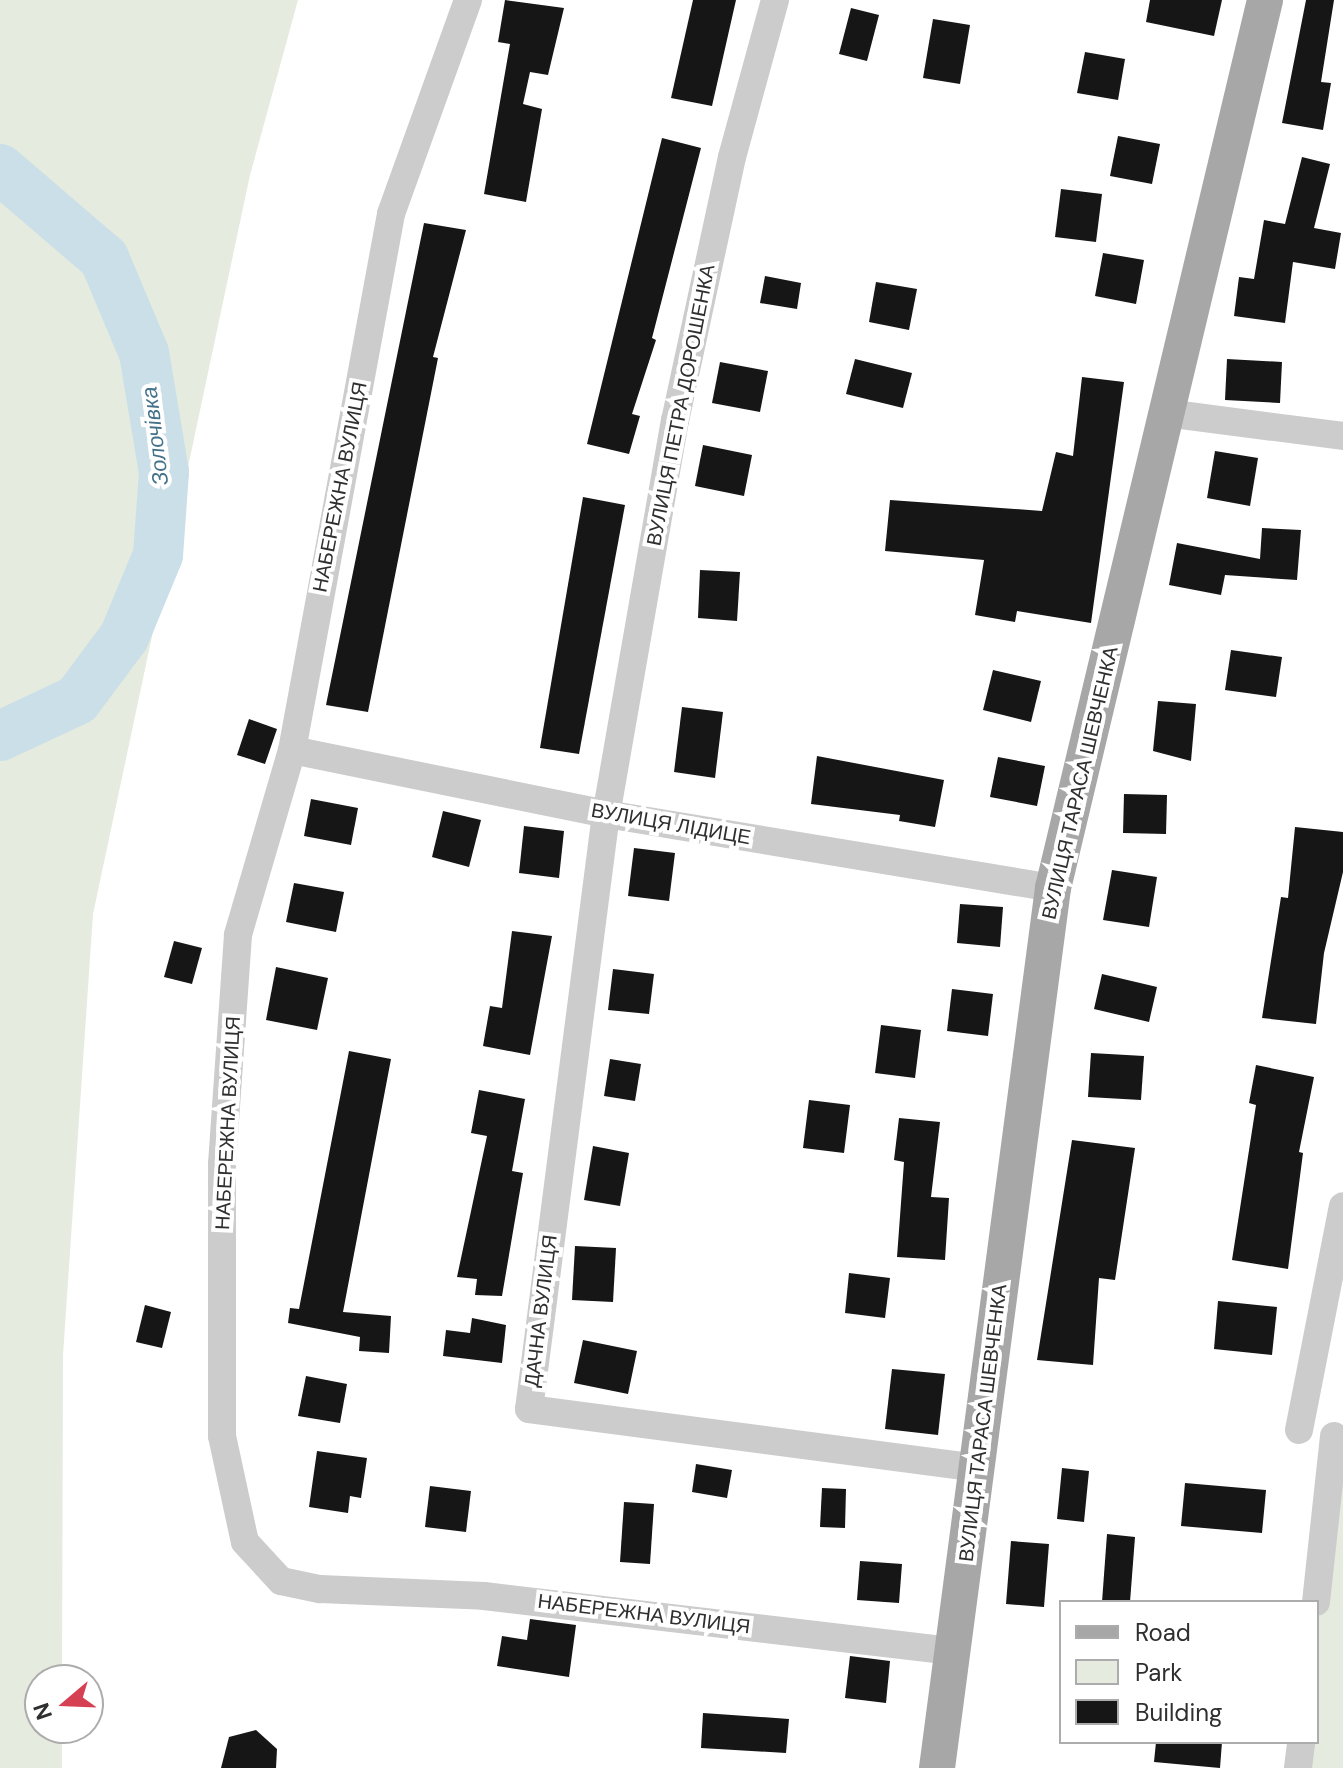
<!DOCTYPE html>
<html>
<head>
<meta charset="utf-8">
<style>
	body { margin:0 }
	#map { position:relative; width:1343px; height:1768px; overflow:hidden; background:#fff; font-family:"DM Sans",sans-serif }
	div>[style] { position:absolute }
	.green>* { inset:0; background:#e5ebde }
	.river>* { height:50px; margin:-25px; padding:0 25px; transform-origin:25px; border-radius:25px; background:#cbdfe9 }
	.building>* { inset:0; background:#161616 }
	.minor>* { height:28px; margin:-14px; padding:0 14px; transform-origin:14px; border-radius:14px; background:#ccc }
	.major>* { height:36px; margin:-18px; padding:0 18px; transform-origin:18px; border-radius:18px; background:#a7a7a7 }
	span { translate:-50% -50%; white-space:nowrap; text-align:center; line-height:1.15; -webkit-text-stroke:8px #fff; paint-order:stroke }
	.street-label { font-size:20px; color:#2f2f2f }
	.water-label { font-size:22px; color:#44728a; font-style:italic }
	.legend { position:absolute; left:1059px; top:1600px; width:260px; height:144px; box-sizing:border-box; background:#fff; border:2px solid #acacac; margin:0; padding:10px 14px; list-style:none; font-size:24px; color:#2f2f2f }
	.legend li { display:flex; align-items:center; gap:16px; height:40px }
	.legend b { width:40px; border:2px solid #acacac }
	.north { position:absolute; left:24px; top:1664px; width:80px; height:80px; box-sizing:border-box; background:#fff; border:2px solid #acacac; border-radius:50%; rotate:251deg; font-size:22px; font-weight:700; line-height:32px; text-align:center; color:#2f2f2f }
	.north::after { content:''; display:block; margin:auto; width:28px; height:36px; background:#d64053; clip-path:polygon(50% 0,100% 100%,50% 72%,0 100%) }
</style>
</head>
<body>
<div id="map">
	<div class="green">
		<div style="clip-path:polygon(0 0,298px 0,250px 175px,93px 914px,63px 1355px,62px 1680px,40px 1680px,40px 1728px,62px 1728px,62px 1768px,0 1768px)"></div>
		<div style="clip-path:polygon(1343px 1437px,1343px 1768px,1298px 1768px,1301px 1742px,1317px 1742px,1317px 1602px)"></div>
	</div>
	<div class="river">
		<div style="left:0;top:169px;width:137px;rotate:40.6deg"></div>
		<div style="left:104px;top:258px;width:103px;rotate:67.2deg"></div>
		<div style="left:144px;top:353px;width:121px;rotate:80.5deg"></div>
		<div style="left:164px;top:472px;width:83px;rotate:94.1deg"></div>
		<div style="left:158px;top:555px;width:89px;rotate:112.5deg"></div>
		<div style="left:124px;top:637px;width:79px;rotate:126.7deg"></div>
		<div style="left:77px;top:700px;width:85px;rotate:154.9deg"></div>
	</div>
	<div class="building">
		<div style="clip-path:polygon(505px 0,564px 8px,548px 75px,530px 72px,523px 104px,542px 109px,526px 202px,484px 194px,510px 44px,498px 42px)"></div>
		<div style="clip-path:polygon(693px 0,736px 0,712px 106px,671px 98px)"></div>
		<div style="clip-path:polygon(1150px 0,1222px 0,1214px 36px,1146px 22px)"></div>
		<div style="clip-path:polygon(1306px 0,1334px 0,1321px 82px,1331px 83px,1323px 130px,1282px 123px)"></div>
		<div style="clip-path:polygon(851px 8px,879px 15px,867px 61px,839px 54px)"></div>
		<div style="clip-path:polygon(933px 19px,970px 25px,960px 84px,923px 78px)"></div>
		<div style="clip-path:polygon(1085px 52px,1125px 59px,1118px 100px,1077px 93px)"></div>
		<div style="clip-path:polygon(1118px 136px,1160px 144px,1152px 184px,1110px 176px)"></div>
		<div style="clip-path:polygon(662px 138px,701px 148px,652px 338px,656px 340px,632px 414px,640px 416px,629px 454px,587px 444px)"></div>
		<div style="clip-path:polygon(1302px 157px,1330px 164px,1314px 228px,1341px 233px,1335px 269px,1293px 262px,1285px 323px,1234px 316px,1239px 277px,1254px 279px,1264px 220px,1285px 224px)"></div>
		<div style="clip-path:polygon(1061px 189px,1102px 194px,1096px 242px,1055px 237px)"></div>
		<div style="clip-path:polygon(424px 223px,466px 230px,433px 357px,438px 358px,368px 712px,326px 705px)"></div>
		<div style="clip-path:polygon(1103px 253px,1144px 260px,1136px 304px,1095px 296px)"></div>
		<div style="clip-path:polygon(765px 276px,801px 283px,797px 309px,760px 303px)"></div>
		<div style="clip-path:polygon(876px 282px,917px 289px,909px 330px,869px 322px)"></div>
		<div style="clip-path:polygon(855px 359px,912px 373px,903px 408px,846px 394px)"></div>
		<div style="clip-path:polygon(1227px 359px,1282px 362px,1280px 403px,1225px 400px)"></div>
		<div style="clip-path:polygon(720px 362px,768px 371px,760px 412px,712px 403px)"></div>
		<div style="clip-path:polygon(1082px 377px,1124px 382px,1091px 623px,1017px 611px,1015px 622px,975px 615px,984px 560px,885px 551px,890px 500px,1042px 511px,1056px 452px,1073px 456px)"></div>
		<div style="clip-path:polygon(703px 445px,752px 455px,744px 496px,695px 486px)"></div>
		<div style="clip-path:polygon(1215px 451px,1258px 458px,1250px 506px,1207px 498px)"></div>
		<div style="clip-path:polygon(583px 497px,625px 505px,579px 754px,540px 748px)"></div>
		<div style="clip-path:polygon(1262px 528px,1301px 530px,1297px 580px,1225px 575px,1221px 595px,1169px 585px,1177px 543px,1260px 559px)"></div>
		<div style="clip-path:polygon(700px 570px,740px 572px,737px 621px,698px 618px)"></div>
		<div style="clip-path:polygon(1231px 650px,1282px 657px,1276px 697px,1225px 690px)"></div>
		<div style="clip-path:polygon(993px 670px,1041px 681px,1031px 722px,983px 710px)"></div>
		<div style="clip-path:polygon(1158px 701px,1196px 704px,1191px 761px,1153px 751px)"></div>
		<div style="clip-path:polygon(682px 707px,723px 712px,715px 778px,674px 772px)"></div>
		<div style="clip-path:polygon(249px 719px,277px 729px,265px 764px,237px 755px)"></div>
		<div style="clip-path:polygon(817px 756px,944px 780px,935px 827px,899px 821px,900px 815px,811px 804px)"></div>
		<div style="clip-path:polygon(998px 757px,1045px 766px,1037px 806px,990px 797px)"></div>
		<div style="clip-path:polygon(1124px 794px,1167px 795px,1166px 834px,1123px 833px)"></div>
		<div style="clip-path:polygon(311px 799px,358px 808px,351px 845px,304px 836px)"></div>
		<div style="clip-path:polygon(443px 811px,481px 820px,469px 867px,432px 857px)"></div>
		<div style="clip-path:polygon(524px 826px,564px 831px,559px 878px,519px 873px)"></div>
		<div style="clip-path:polygon(1295px 827px,1343px 832px,1343px 872px,1324px 953px,1316px 1024px,1262px 1018px,1281px 897px,1288px 898px)"></div>
		<div style="clip-path:polygon(634px 848px,675px 853px,669px 901px,628px 896px)"></div>
		<div style="clip-path:polygon(1112px 870px,1157px 877px,1149px 927px,1103px 920px)"></div>
		<div style="clip-path:polygon(294px 883px,344px 892px,336px 932px,286px 922px)"></div>
		<div style="clip-path:polygon(960px 904px,1003px 907px,1000px 947px,957px 943px)"></div>
		<div style="clip-path:polygon(512px 931px,552px 936px,530px 1055px,483px 1046px,490px 1006px,502px 1008px)"></div>
		<div style="clip-path:polygon(174px 941px,202px 948px,192px 984px,164px 977px)"></div>
		<div style="clip-path:polygon(276px 967px,328px 978px,317px 1030px,266px 1020px)"></div>
		<div style="clip-path:polygon(613px 969px,654px 974px,649px 1014px,608px 1010px)"></div>
		<div style="clip-path:polygon(1102px 974px,1157px 987px,1149px 1022px,1094px 1009px)"></div>
		<div style="clip-path:polygon(952px 989px,993px 994px,988px 1036px,947px 1031px)"></div>
		<div style="clip-path:polygon(881px 1025px,921px 1030px,915px 1078px,875px 1073px)"></div>
		<div style="clip-path:polygon(349px 1051px,391px 1059px,343px 1312px,391px 1316px,389px 1353px,359px 1351px,360px 1337px,288px 1323px,290px 1308px,299px 1309px)"></div>
		<div style="clip-path:polygon(1091px 1053px,1144px 1056px,1141px 1100px,1088px 1097px)"></div>
		<div style="clip-path:polygon(610px 1059px,641px 1064px,635px 1101px,604px 1096px)"></div>
		<div style="clip-path:polygon(1256px 1065px,1314px 1077px,1299px 1152px,1303px 1153px,1288px 1269px,1232px 1260px,1256px 1105px,1249px 1103px)"></div>
		<div style="clip-path:polygon(479px 1090px,525px 1099px,512px 1171px,523px 1173px,502px 1296px,475px 1295px,477px 1279px,457px 1277px,487px 1136px,471px 1133px)"></div>
		<div style="clip-path:polygon(809px 1100px,850px 1105px,844px 1153px,803px 1148px)"></div>
		<div style="clip-path:polygon(899px 1118px,940px 1122px,931px 1197px,949px 1198px,945px 1260px,897px 1257px,904px 1162px,894px 1160px)"></div>
		<div style="clip-path:polygon(1072px 1140px,1135px 1148px,1115px 1280px,1099px 1278px,1093px 1365px,1037px 1360px)"></div>
		<div style="clip-path:polygon(593px 1146px,629px 1153px,620px 1206px,584px 1200px)"></div>
		<div style="clip-path:polygon(575px 1246px,616px 1248px,613px 1302px,572px 1300px)"></div>
		<div style="clip-path:polygon(849px 1273px,890px 1278px,885px 1318px,845px 1313px)"></div>
		<div style="clip-path:polygon(1218px 1301px,1277px 1307px,1272px 1355px,1214px 1349px)"></div>
		<div style="clip-path:polygon(145px 1305px,171px 1312px,162px 1348px,136px 1342px)"></div>
		<div style="clip-path:polygon(472px 1318px,506px 1325px,502px 1363px,443px 1356px,446px 1330px,470px 1333px)"></div>
		<div style="clip-path:polygon(583px 1340px,637px 1351px,628px 1394px,574px 1383px)"></div>
		<div style="clip-path:polygon(892px 1369px,945px 1374px,938px 1435px,885px 1429px)"></div>
		<div style="clip-path:polygon(306px 1376px,347px 1384px,340px 1423px,298px 1416px)"></div>
		<div style="clip-path:polygon(317px 1451px,367px 1458px,361px 1498px,350px 1496px,348px 1513px,309px 1507px)"></div>
		<div style="clip-path:polygon(696px 1464px,732px 1470px,727px 1498px,692px 1492px)"></div>
		<div style="clip-path:polygon(1062px 1468px,1089px 1471px,1084px 1522px,1057px 1519px)"></div>
		<div style="clip-path:polygon(1185px 1483px,1266px 1490px,1262px 1533px,1181px 1526px)"></div>
		<div style="clip-path:polygon(430px 1486px,471px 1491px,466px 1532px,425px 1527px)"></div>
		<div style="clip-path:polygon(822px 1488px,846px 1489px,845px 1528px,820px 1527px)"></div>
		<div style="clip-path:polygon(624px 1502px,654px 1504px,650px 1564px,620px 1562px)"></div>
		<div style="clip-path:polygon(1107px 1534px,1135px 1537px,1130px 1602px,1102px 1602px)"></div>
		<div style="clip-path:polygon(1011px 1541px,1049px 1544px,1044px 1607px,1006px 1604px)"></div>
		<div style="clip-path:polygon(860px 1561px,902px 1564px,899px 1603px,857px 1600px)"></div>
		<div style="clip-path:polygon(530px 1619px,576px 1625px,569px 1677px,497px 1666px,502px 1636px,527px 1640px)"></div>
		<div style="clip-path:polygon(850px 1656px,890px 1661px,886px 1703px,845px 1698px)"></div>
		<div style="clip-path:polygon(703px 1713px,789px 1719px,786px 1753px,701px 1748px)"></div>
		<div style="clip-path:polygon(256px 1730px,277px 1749px,276px 1768px,221px 1768px,229px 1737px)"></div>
		<div style="clip-path:polygon(1156px 1742px,1222px 1742px,1220px 1768px,1154px 1762px)"></div>
	</div>
	<div class="minor">
		<div style="left:468px;top:0;width:227px;rotate:109.8deg"></div>
		<div style="left:391px;top:214px;width:545px;rotate:100.46deg"></div>
		<div style="left:292px;top:750px;width:193px;rotate:106.3deg"></div>
		<div style="left:238px;top:935px;width:230px;rotate:94deg"></div>
		<div style="left:222px;top:1164px;width:272px;rotate:90deg"></div>
		<div style="left:222px;top:1436px;width:108px;rotate:77.8deg"></div>
		<div style="left:245px;top:1542px;width:53px;rotate:47.3deg"></div>
		<div style="left:281px;top:1581px;width:40px;rotate:12deg"></div>
		<div style="left:320px;top:1589px;width:164px;rotate:2.4deg"></div>
		<div style="left:484px;top:1596px;width:474px;rotate:6.7deg"></div>
		<div style="left:775px;top:0;width:163px;rotate:105.3deg"></div>
		<div style="left:732px;top:157px;width:269px;rotate:102.2deg"></div>
		<div style="left:675px;top:420px;width:400px;rotate:99.9deg"></div>
		<div style="left:606px;top:814px;width:600px;rotate:97.37deg"></div>
		<div style="left:529px;top:1409px;width:450px;rotate:7.5deg"></div>
		<div style="left:1166px;top:413px;width:178px;rotate:7.4deg"></div>
		<div style="left:292px;top:750px;width:320px;rotate:11.5deg"></div>
		<div style="left:606px;top:814px;width:453px;rotate:9.4deg"></div>
		<div style="left:1299px;top:1430px;width:228px;rotate:-78.9deg"></div>
		<div style="left:1316px;top:1602px;width:167px;rotate:-83.8deg"></div>
		<div style="left:1298px;top:1768px;width:26px;rotate:-83deg"></div>
	</div>
	<div class="major">
		<div style="left:937px;top:1768px;width:888px;rotate:-82.49deg"></div>
		<div style="left:1053px;top:888px;width:913px;rotate:-76.57deg"></div>
	</div>
	<div class="street-label">
		<span style="left:681px;top:405px;rotate:-79deg">ВУЛИЦЯ ПЕТРА ДОРОШЕНКА</span>
		<span style="left:340px;top:487px;rotate:-79deg">НАБЕРЕЖНА ВУЛИЦЯ</span>
		<span style="left:1080px;top:783px;rotate:-77deg">ВУЛИЦЯ ТАРАСА ШЕВЧЕНКА</span>
		<span style="left:671px;top:824px;rotate:10deg">ВУЛИЦЯ ЛІДИЦЕ</span>
		<span style="left:228px;top:1123px;rotate:-87deg">НАБЕРЕЖНА ВУЛИЦЯ</span>
		<span style="left:541px;top:1311px;rotate:-83deg">ДАЧНА ВУЛИЦЯ</span>
		<span style="left:983px;top:1423px;rotate:-83deg">ВУЛИЦЯ ТАРАСА ШЕВЧЕНКА</span>
		<span style="left:644px;top:1614px;rotate:7deg">НАБЕРЕЖНА ВУЛИЦЯ</span>
	</div>
	<div class="water-label">
		<span style="left:155px;top:436px;rotate:-97deg">Золочівка</span>
	</div>
	<ul class="legend">
	<li><b style="height:10px;background:#a7a7a7"></b>Road</li>
	<li><b style="height:22px;background:#e5ebde"></b>Park</li>
	<li><b style="height:22px;background:#161616"></b>Building</li>
	</ul>
	<div class="north">N</div>
</div>
</body>
</html>
